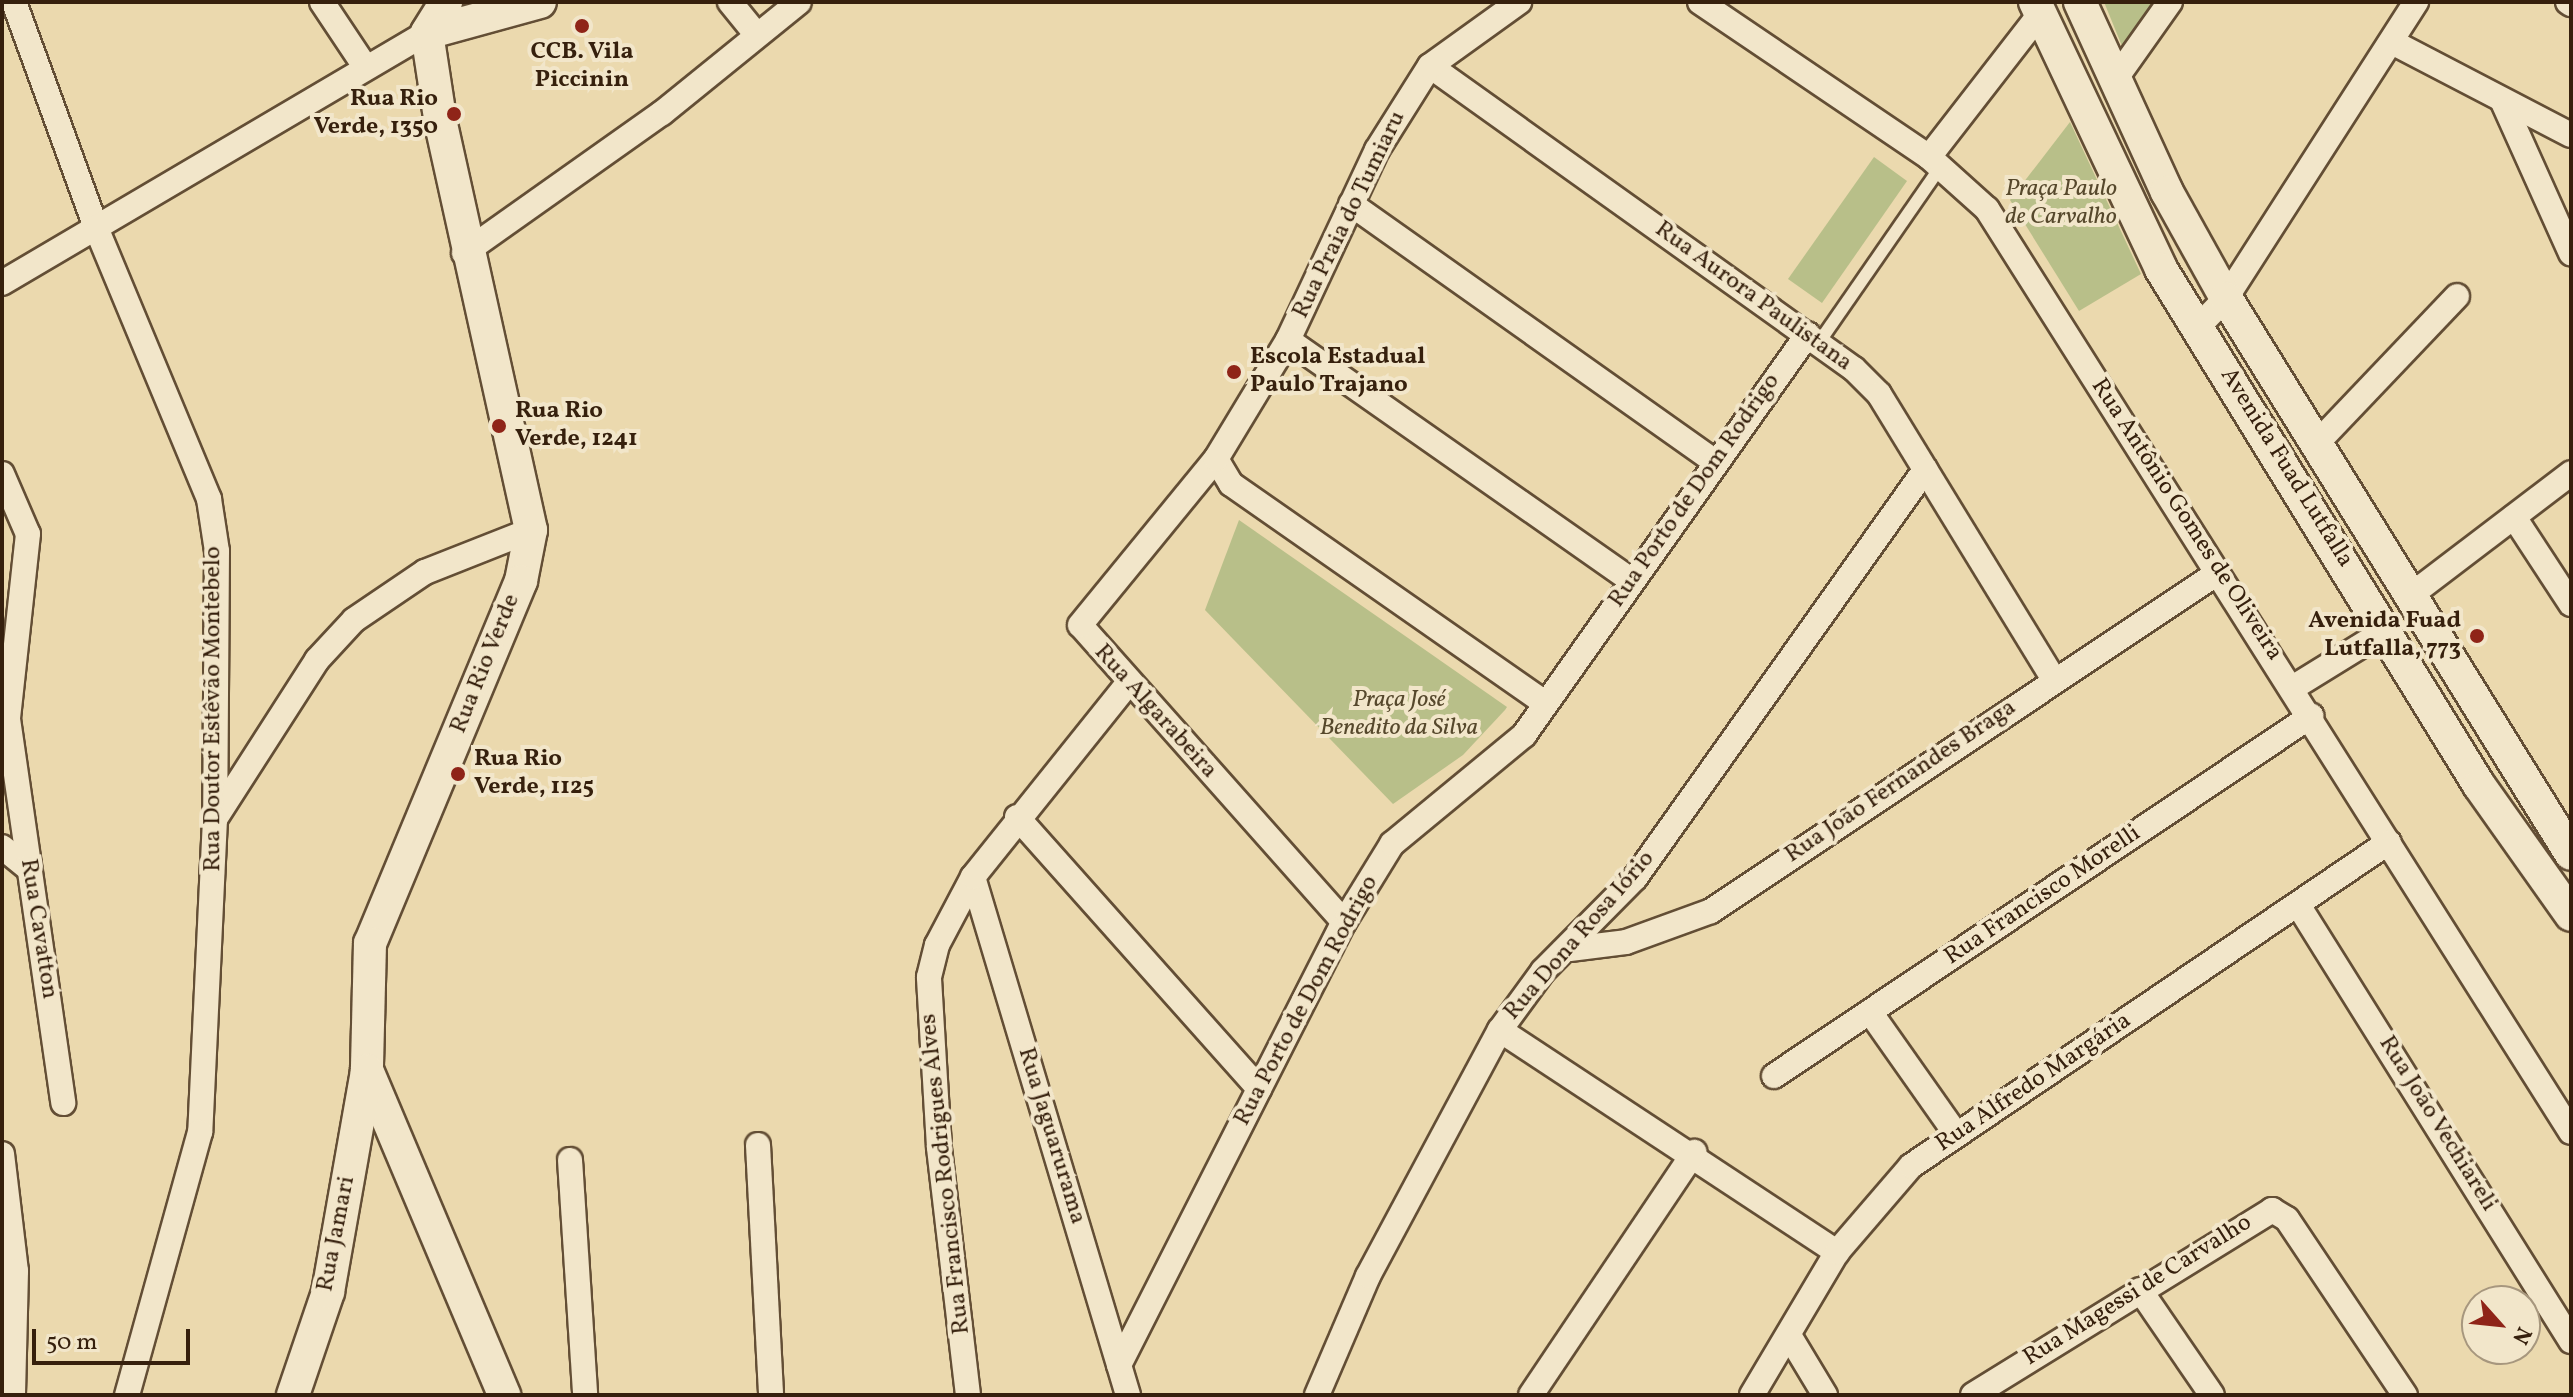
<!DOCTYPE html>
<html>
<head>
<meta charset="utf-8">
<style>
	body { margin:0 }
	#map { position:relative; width:2573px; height:1397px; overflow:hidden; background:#ebd9ae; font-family:Vollkorn,serif }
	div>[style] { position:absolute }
	.green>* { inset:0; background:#b8bf89 }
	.roads { filter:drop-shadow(2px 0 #634e35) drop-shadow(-2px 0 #634e35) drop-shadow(0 2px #634e35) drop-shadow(0 -2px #634e35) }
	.lane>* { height:12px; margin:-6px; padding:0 6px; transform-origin:6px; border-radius:6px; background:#f2e6ca }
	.street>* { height:24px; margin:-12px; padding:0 12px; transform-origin:12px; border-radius:12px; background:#f2e6ca }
	.secondary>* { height:32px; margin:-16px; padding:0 16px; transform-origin:16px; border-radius:16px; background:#f2e6ca }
	.dots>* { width:22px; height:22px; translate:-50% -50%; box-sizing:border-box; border:4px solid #f2e6ca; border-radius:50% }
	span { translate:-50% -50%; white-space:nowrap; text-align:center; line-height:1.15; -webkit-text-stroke:8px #f2e6ca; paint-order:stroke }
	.poi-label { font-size:24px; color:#36200d; font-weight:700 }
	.right { translate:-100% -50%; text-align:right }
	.left { translate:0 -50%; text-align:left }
	.park-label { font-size:24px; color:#56482c; font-style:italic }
	.street-label { font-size:24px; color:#36200d }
	.frame { position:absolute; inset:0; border:4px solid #36200d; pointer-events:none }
	.north { position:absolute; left:2461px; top:1285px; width:80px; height:80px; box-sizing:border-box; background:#f2e6ca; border:2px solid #a7977e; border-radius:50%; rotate:117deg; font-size:22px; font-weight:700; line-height:32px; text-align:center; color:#36200d }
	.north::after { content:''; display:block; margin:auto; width:28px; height:36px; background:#8f2418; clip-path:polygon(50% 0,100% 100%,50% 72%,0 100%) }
	.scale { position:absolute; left:32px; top:1329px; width:158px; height:36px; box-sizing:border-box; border:4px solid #36200d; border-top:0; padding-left:10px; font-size:24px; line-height:28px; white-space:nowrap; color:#36200d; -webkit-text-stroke:6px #f2e6ca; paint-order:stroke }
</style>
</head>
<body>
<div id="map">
	<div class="green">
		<div style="clip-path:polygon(2104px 2px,2157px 2px,2124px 51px)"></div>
		<div style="clip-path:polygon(2070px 122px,2141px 274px,2079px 311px,2010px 200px)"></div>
		<div style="clip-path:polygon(1874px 157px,1907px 181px,1822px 303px,1788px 279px)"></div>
		<div style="clip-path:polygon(1239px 520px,1507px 707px,1505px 710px,1463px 755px,1393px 804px,1205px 610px)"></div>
	</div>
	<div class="roads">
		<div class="lane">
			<div style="left:1820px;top:341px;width:213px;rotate:-55.3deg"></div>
		</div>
		<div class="street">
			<div style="left:14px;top:2px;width:237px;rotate:70deg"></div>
			<div style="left:95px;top:225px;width:297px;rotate:67.4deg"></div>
			<div style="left:209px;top:499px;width:53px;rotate:81.3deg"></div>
			<div style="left:217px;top:551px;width:268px;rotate:90.4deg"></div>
			<div style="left:215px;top:819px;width:313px;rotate:92.7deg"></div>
			<div style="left:200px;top:1132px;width:273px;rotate:105.5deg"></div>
			<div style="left:322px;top:2px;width:79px;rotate:56.3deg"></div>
			<div style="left:730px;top:2px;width:41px;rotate:50.9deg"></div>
			<div style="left:1700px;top:2px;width:277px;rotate:34.1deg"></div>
			<div style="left:1929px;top:157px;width:78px;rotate:41.9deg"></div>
			<div style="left:1987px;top:209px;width:1092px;rotate:57.68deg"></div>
			<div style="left:2568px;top:2px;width:4px;rotate:34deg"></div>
			<div style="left:2394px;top:43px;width:199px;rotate:27.5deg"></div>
			<div style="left:1430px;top:66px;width:521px;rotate:35.55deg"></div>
			<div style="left:1854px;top:369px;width:35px;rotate:45deg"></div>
			<div style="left:1879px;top:394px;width:333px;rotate:58.5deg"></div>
			<div style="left:2114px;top:81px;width:97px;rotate:-54.7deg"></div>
			<div style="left:2503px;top:102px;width:166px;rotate:65.8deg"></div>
			<div style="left:1929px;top:157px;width:181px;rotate:-52.2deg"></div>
			<div style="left:1351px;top:204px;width:446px;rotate:35.3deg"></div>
			<div style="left:464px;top:253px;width:242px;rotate:-35.3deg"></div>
			<div style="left:662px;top:113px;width:176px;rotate:-39deg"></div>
			<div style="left:2px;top:283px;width:493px;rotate:-30.5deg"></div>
			<div style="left:2197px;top:328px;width:42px;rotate:-46deg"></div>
			<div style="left:2226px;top:298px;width:352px;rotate:-57.3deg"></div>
			<div style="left:1288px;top:340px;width:419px;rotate:35deg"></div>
			<div style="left:2319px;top:441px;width:200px;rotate:-46.4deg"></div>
			<div style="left:1216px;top:459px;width:29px;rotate:59deg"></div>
			<div style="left:1231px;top:484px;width:383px;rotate:34.9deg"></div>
			<div style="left:2px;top:474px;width:65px;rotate:66.6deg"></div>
			<div style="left:28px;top:534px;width:186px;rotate:96.2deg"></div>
			<div style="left:8px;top:719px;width:388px;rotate:81.8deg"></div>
			<div style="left:2514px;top:517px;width:104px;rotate:56.8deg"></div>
			<div style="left:2411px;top:595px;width:201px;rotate:-37.3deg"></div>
			<div style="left:2294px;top:687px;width:110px;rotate:-31.7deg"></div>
			<div style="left:1017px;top:817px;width:364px;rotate:48.3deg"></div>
			<div style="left:215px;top:819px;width:189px;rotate:-57.3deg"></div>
			<div style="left:317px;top:660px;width:54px;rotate:-47.2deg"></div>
			<div style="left:354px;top:620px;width:86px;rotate:-34.1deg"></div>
			<div style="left:425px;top:572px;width:114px;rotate:-21.6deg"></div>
			<div style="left:2px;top:847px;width:32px;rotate:39deg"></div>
			<div style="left:973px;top:877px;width:541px;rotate:73.34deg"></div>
			<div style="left:2300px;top:908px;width:511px;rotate:57.96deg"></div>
			<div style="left:1344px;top:922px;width:397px;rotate:-131.6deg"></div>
			<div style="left:1080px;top:625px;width:215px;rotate:-50.7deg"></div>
			<div style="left:1216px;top:459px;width:139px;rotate:-58.8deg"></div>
			<div style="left:1288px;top:340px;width:210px;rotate:-64.9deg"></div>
			<div style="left:1377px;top:150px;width:99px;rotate:-57.8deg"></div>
			<div style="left:1430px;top:66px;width:110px;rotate:-35.7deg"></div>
			<div style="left:1570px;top:949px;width:56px;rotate:-7.1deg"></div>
			<div style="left:1626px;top:942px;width:90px;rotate:-20deg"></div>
			<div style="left:1711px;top:911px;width:607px;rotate:-33.72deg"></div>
			<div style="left:1870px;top:1012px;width:149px;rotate:54.8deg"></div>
			<div style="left:1500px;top:1030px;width:404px;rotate:33.4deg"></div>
			<div style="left:1774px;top:1076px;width:647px;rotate:-33.84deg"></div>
			<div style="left:758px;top:1145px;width:250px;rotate:87deg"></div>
			<div style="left:2px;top:1154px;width:118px;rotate:83.2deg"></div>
			<div style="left:16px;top:1271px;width:124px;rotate:91.4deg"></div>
			<div style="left:570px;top:1160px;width:235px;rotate:86.3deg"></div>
			<div style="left:2140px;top:1290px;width:127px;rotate:55.6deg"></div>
			<div style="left:1790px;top:1337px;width:68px;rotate:58.9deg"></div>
			<div style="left:1119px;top:1365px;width:497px;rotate:-63.1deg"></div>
			<div style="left:1344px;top:922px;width:92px;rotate:-58.4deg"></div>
			<div style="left:1392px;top:844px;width:171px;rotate:-39.5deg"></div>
			<div style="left:1524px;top:735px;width:491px;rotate:-54.7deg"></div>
			<div style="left:968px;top:1395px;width:250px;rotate:-96.7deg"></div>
			<div style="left:939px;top:1147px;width:170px;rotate:-93.4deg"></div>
			<div style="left:929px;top:977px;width:33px;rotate:-76deg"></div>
			<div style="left:937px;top:945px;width:77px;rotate:-62.1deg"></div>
			<div style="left:973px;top:877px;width:250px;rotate:-51.3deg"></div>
			<div style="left:1317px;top:1395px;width:129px;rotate:-66.8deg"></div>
			<div style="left:1368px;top:1276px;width:279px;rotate:-61.8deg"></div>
			<div style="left:1500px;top:1030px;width:73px;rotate:-53.9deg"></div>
			<div style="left:1543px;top:971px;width:131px;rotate:-45.3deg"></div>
			<div style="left:1635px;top:878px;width:501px;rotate:-54.6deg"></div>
			<div style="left:1531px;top:1395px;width:293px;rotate:-56.1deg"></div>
			<div style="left:1752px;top:1395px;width:166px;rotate:-59.3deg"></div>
			<div style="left:1837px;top:1252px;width:113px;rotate:-49.3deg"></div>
			<div style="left:1911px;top:1166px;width:577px;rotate:-34.13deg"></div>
			<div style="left:1973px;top:1395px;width:352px;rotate:-31.7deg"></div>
			<div style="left:2272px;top:1210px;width:17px;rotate:31deg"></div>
			<div style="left:2287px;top:1219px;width:212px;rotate:56.2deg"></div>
		</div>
		<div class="secondary">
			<div style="left:446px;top:2px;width:36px;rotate:122deg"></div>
			<div style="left:427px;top:33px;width:92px;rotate:81.3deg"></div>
			<div style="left:441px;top:124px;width:416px;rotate:77.5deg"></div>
			<div style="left:531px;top:530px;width:52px;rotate:101.1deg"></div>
			<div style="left:521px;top:581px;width:392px;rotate:112.6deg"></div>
			<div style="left:370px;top:943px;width:127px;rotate:91.4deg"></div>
			<div style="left:367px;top:1070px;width:353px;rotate:67.1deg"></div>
			<div style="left:2035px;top:2px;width:295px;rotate:64.7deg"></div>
			<div style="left:2161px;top:269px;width:606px;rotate:58.36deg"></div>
			<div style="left:2479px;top:785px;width:159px;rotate:54.7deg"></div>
			<div style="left:2080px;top:2px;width:209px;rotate:65.4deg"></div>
			<div style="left:2167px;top:192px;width:121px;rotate:60.9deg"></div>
			<div style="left:2226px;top:298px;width:654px;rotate:58.18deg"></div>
			<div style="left:427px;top:33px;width:117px;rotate:-15.3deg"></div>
			<div style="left:293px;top:1395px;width:109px;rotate:-71.2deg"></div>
			<div style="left:328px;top:1292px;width:225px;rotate:-80deg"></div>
		</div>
	</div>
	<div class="dots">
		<div style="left:582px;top:26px;background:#8f2418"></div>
		<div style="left:454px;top:114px;background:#8f2418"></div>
		<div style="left:1234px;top:372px;background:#8f2418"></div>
		<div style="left:499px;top:426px;background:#8f2418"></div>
		<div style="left:2477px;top:636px;background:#8f2418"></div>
		<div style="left:458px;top:774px;background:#8f2418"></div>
	</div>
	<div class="poi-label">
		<span style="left:582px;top:67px">CCB. Vila<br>Piccinin</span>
		<span class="right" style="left:438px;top:114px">Rua Rio<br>Verde, 1350</span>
		<span class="left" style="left:1250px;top:372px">Escola Estadual<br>Paulo Trajano</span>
		<span class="left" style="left:515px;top:426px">Rua Rio<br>Verde, 1241</span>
		<span class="right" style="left:2461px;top:636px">Avenida Fuad<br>Lutfalla, 773</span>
		<span class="left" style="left:474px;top:774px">Rua Rio<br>Verde, 1125</span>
	</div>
	<div class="park-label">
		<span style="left:2061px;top:204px">Praça Paulo<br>de Carvalho</span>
		<span style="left:1399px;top:715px">Praça José<br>Benedito da Silva</span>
	</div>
	<div class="street-label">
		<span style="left:1350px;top:215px;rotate:-64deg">Rua Praia do Tumiaru</span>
		<span style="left:1753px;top:297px;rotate:36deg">Rua Aurora Paulistana</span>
		<span style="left:2286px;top:468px;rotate:58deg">Avenida Fuad Lutfalla</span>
		<span style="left:1695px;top:491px;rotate:-55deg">Rua Porto de Dom Rodrigo</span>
		<span style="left:2186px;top:520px;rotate:57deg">Rua Antônio Gomes de Oliveira</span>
		<span style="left:486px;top:664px;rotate:-68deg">Rua Rio Verde</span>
		<span style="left:214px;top:709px;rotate:-90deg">Rua Doutor Estêvão Montebelo</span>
		<span style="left:1155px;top:712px;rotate:48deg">Rua Algarabeira</span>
		<span style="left:1901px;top:782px;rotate:-34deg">Rua João Fernandes Braga</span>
		<span style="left:2043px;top:896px;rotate:-34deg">Rua Francisco Morelli</span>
		<span style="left:38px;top:929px;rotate:81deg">Rua Cavatton</span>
		<span style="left:1580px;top:936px;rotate:-49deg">Rua Dona Rosa Iório</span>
		<span style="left:1307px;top:1001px;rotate:-62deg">Rua Porto de Dom Rodrigo</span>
		<span style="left:2034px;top:1083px;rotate:-34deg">Rua Alfredo Margária</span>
		<span style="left:2437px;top:1124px;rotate:58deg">Rua João Vechiareli</span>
		<span style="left:1051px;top:1136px;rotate:73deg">Rua Jaguarurama</span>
		<span style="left:946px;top:1174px;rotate:-96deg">Rua Francisco Rodrigues Alves</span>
		<span style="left:337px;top:1234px;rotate:-79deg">Rua Jamari</span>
		<span style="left:2138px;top:1291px;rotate:-32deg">Rua Magessi de Carvalho</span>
	</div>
	<div class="frame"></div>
	<div class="north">N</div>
	<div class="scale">50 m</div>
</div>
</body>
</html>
